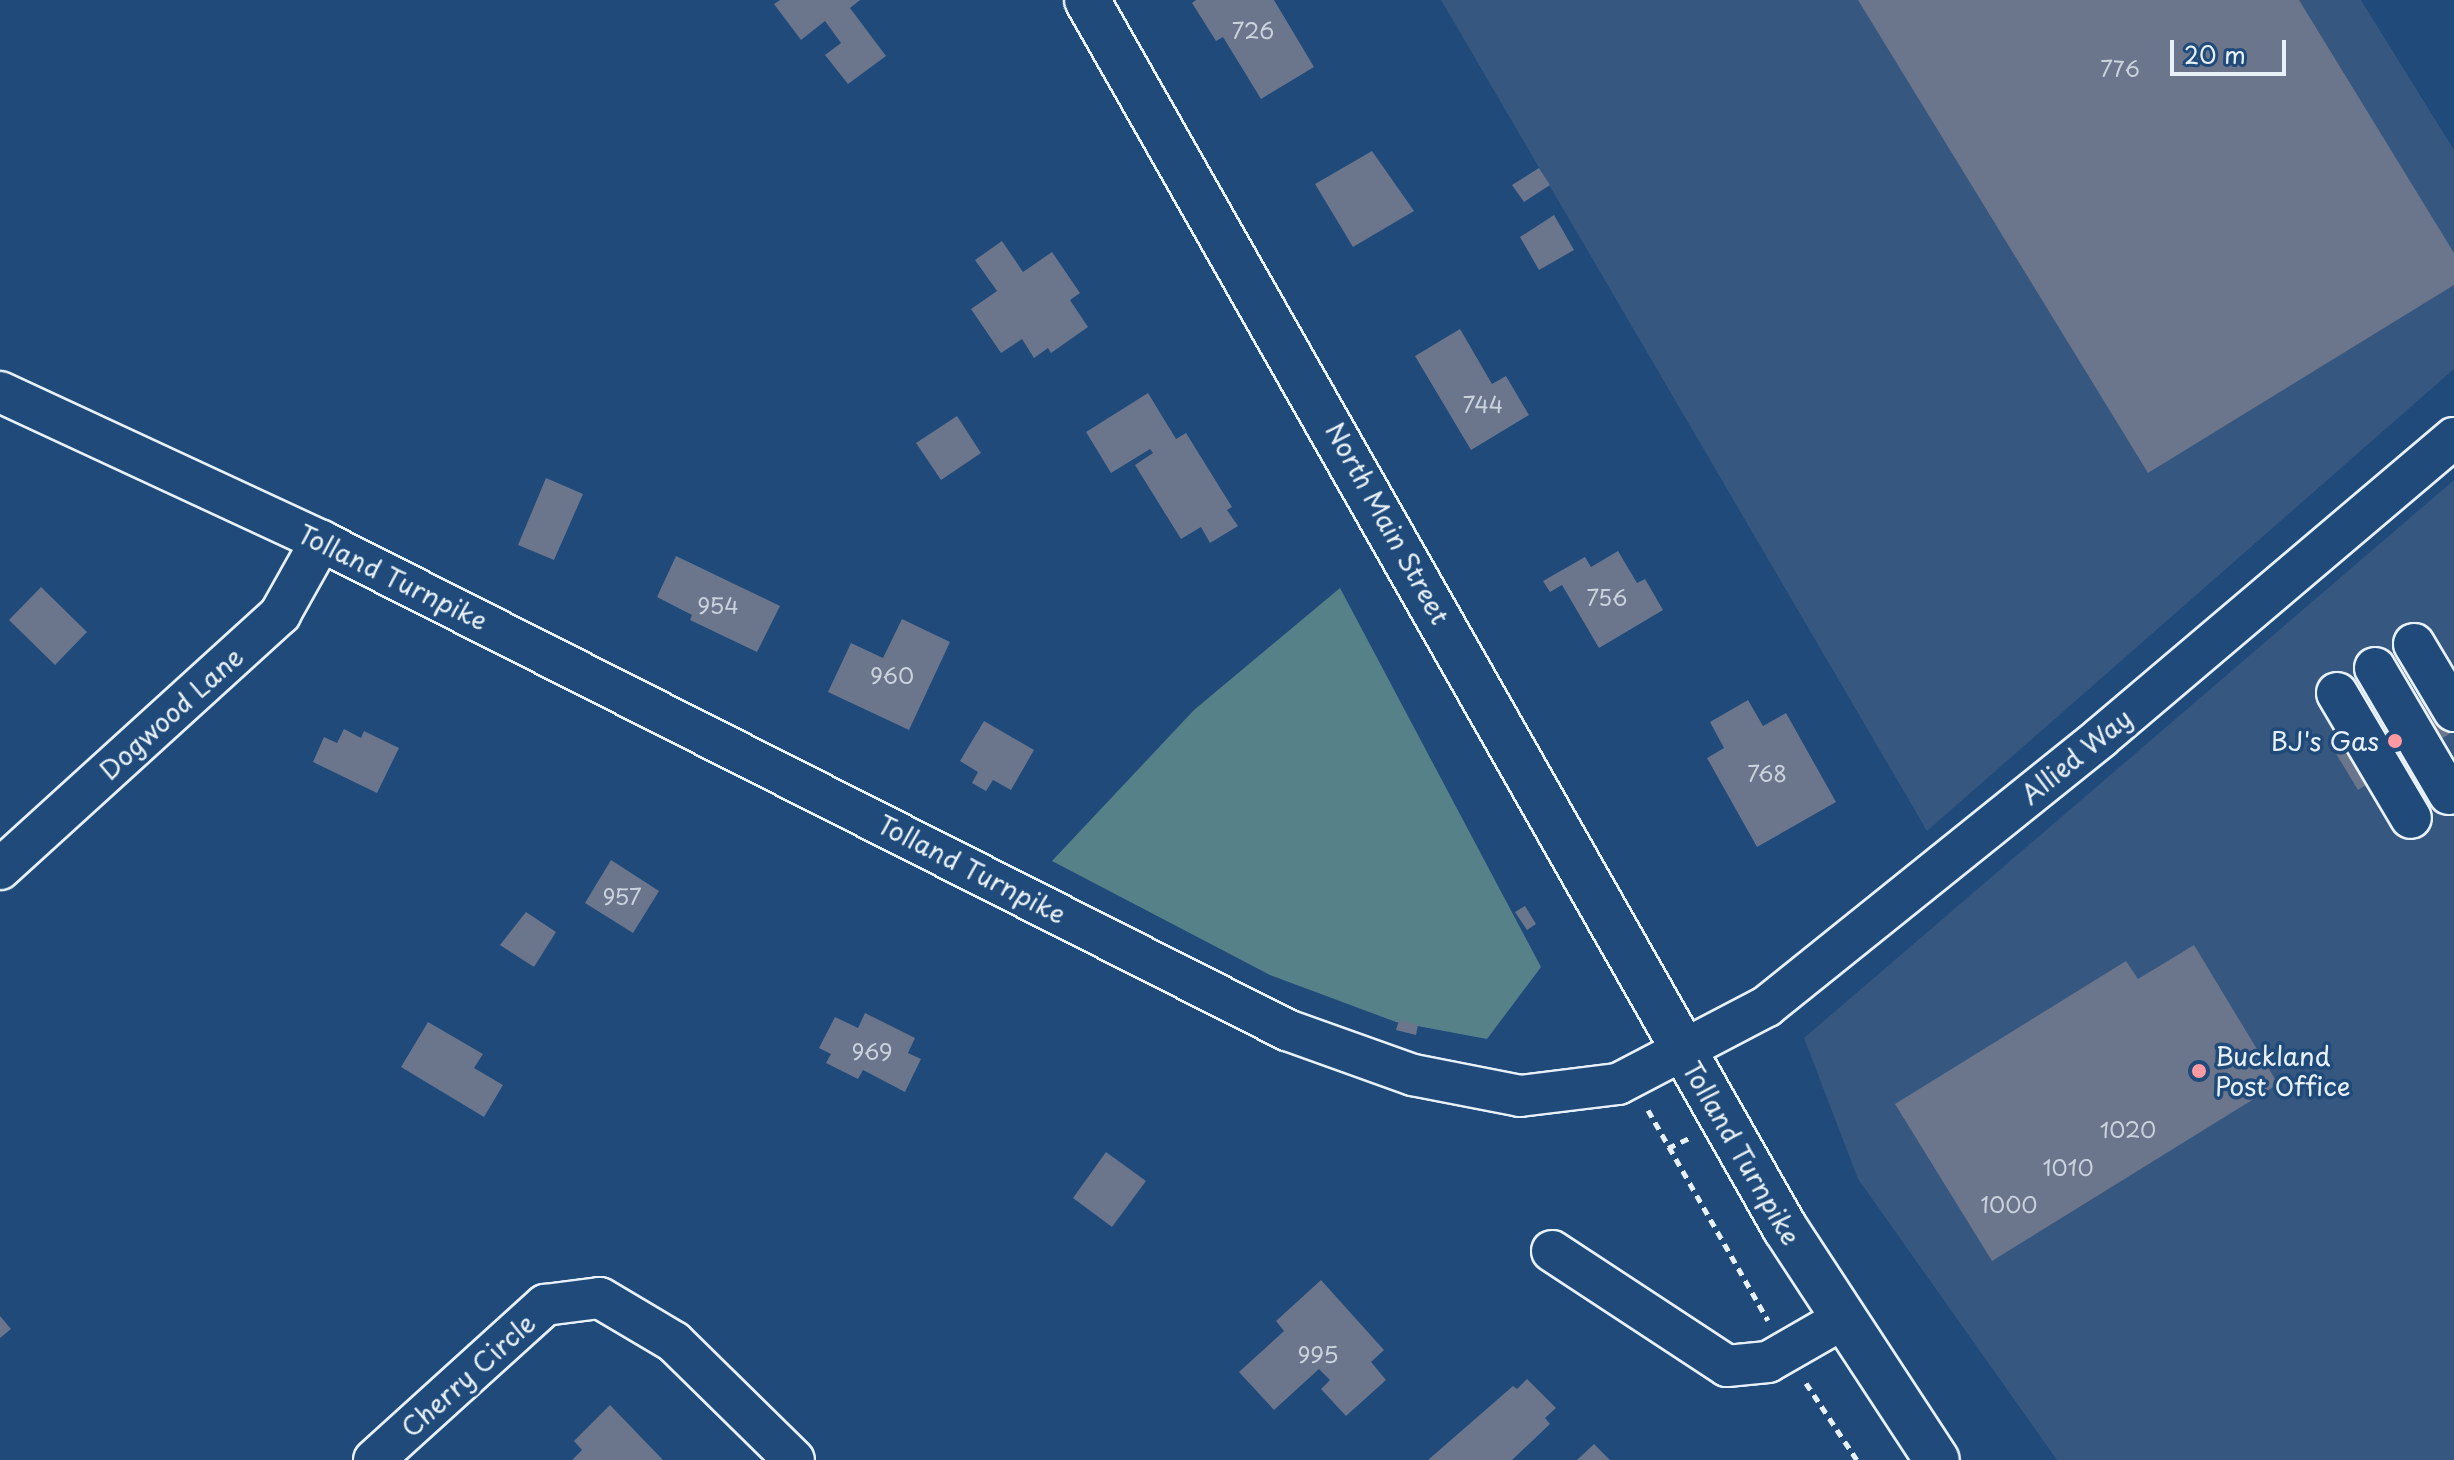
<!DOCTYPE html>
<html>
<head>
<meta charset="utf-8">
<style>
	body { margin:0 }
	#map { position:relative; width:2454px; height:1460px; overflow:hidden; background:#1f4a7a; font-family:"Playpen Sans",sans-serif }
	div>[style] { position:absolute }
	.built>* { inset:0; background:#36577f }
	.green>* { inset:0; background:#578189 }
	.building>* { inset:0; background:#6b758b }
	.path>* { height:5px; margin-top:-2.5px; transform-origin:0; background:repeating-linear-gradient(90deg,#e8f1f8 0 8px,transparent 0 14px) }
	.roads { filter:drop-shadow(2px 0 #e8f1f8) drop-shadow(-2px 0 #e8f1f8) drop-shadow(0 2px #e8f1f8) drop-shadow(0 -2px #e8f1f8) }
	.minor>* { height:40px; margin:-20px; padding:0 20px; transform-origin:20px; border-radius:20px; background:#1f4a7a }
	.major>* { height:44px; margin:-22px; padding:0 22px; transform-origin:22px; border-radius:22px; background:#1f4a7a }
	.dots>* { width:22px; height:22px; translate:-50% -50%; box-sizing:border-box; border:4px solid #1f4a7a; border-radius:50% }
	span { translate:-50% -50%; white-space:nowrap; text-align:center; line-height:1.15; -webkit-text-stroke:7px #1f4a7a; paint-order:stroke }
	.number-label { font-size:22px; color:#c9d2dd }
	.number-label span { -webkit-text-stroke-width:0 }
	.street-label { font-size:26px; color:#e8f1f8 }
	.poi-label { font-size:26px; color:#e8f1f8 }
	.right { translate:-100% -50%; text-align:right }
	.left { translate:0 -50%; text-align:left }
	.scale { position:absolute; left:2170px; top:40px; width:116px; height:36px; box-sizing:border-box; border:4px solid #e8f1f8; border-top:0; padding-left:10px; font-size:24px; line-height:28px; white-space:nowrap; color:#e8f1f8; -webkit-text-stroke:6px #1f4a7a; paint-order:stroke }
</style>
</head>
<body>
<div id="map">
	<div class="built">
		<div style="clip-path:polygon(1441px 0,2361px 0,2454px 150px,2454px 369px,1927px 831px)"></div>
		<div style="clip-path:polygon(2454px 480px,2454px 1460px,2057px 1460px,1858px 1179px,1804px 1038px)"></div>
	</div>
	<div class="green">
		<div style="clip-path:polygon(1340px 588px,1541px 967px,1487px 1039px,1396px 1022px,1270px 975px,1052px 861px,1194px 710px)"></div>
	</div>
	<div class="building">
		<div style="clip-path:polygon(780px 0,860px 0,850px 8px,886px 56px,848px 84px,825px 55px,841px 43px,825px 21px,801px 40px,774px 4px)"></div>
		<div style="clip-path:polygon(1196px 0,1274px 0,1314px 67px,1261px 99px,1223px 37px,1216px 41px,1192px 3px)"></div>
		<div style="clip-path:polygon(1858px 0,2299px 0,2454px 253px,2454px 285px,2148px 473px)"></div>
		<div style="clip-path:polygon(1372px 151px,1414px 211px,1353px 247px,1315px 184px)"></div>
		<div style="clip-path:polygon(1539px 168px,1550px 185px,1524px 202px,1512px 185px)"></div>
		<div style="clip-path:polygon(1554px 215px,1574px 250px,1539px 270px,1520px 237px)"></div>
		<div style="clip-path:polygon(1002px 241px,1023px 272px,1052px 252px,1080px 293px,1070px 300px,1088px 327px,1051px 353px,1048px 348px,1034px 358px,1022px 339px,1001px 353px,971px 309px,997px 291px,975px 260px)"></div>
		<div style="clip-path:polygon(1460px 329px,1492px 384px,1506px 376px,1529px 415px,1471px 450px,1415px 356px)"></div>
		<div style="clip-path:polygon(1148px 393px,1176px 439px,1186px 433px,1232px 507px,1227px 510px,1238px 526px,1210px 543px,1201px 527px,1181px 539px,1135px 465px,1153px 453px,1150px 449px,1111px 473px,1086px 432px)"></div>
		<div style="clip-path:polygon(957px 416px,981px 453px,941px 480px,916px 443px)"></div>
		<div style="clip-path:polygon(546px 478px,583px 494px,554px 560px,518px 545px)"></div>
		<div style="clip-path:polygon(1618px 551px,1637px 583px,1645px 579px,1663px 610px,1599px 648px,1562px 585px,1550px 592px,1543px 581px,1585px 557px,1591px 567px)"></div>
		<div style="clip-path:polygon(676px 556px,780px 606px,757px 652px,690px 620px,692px 615px,657px 597px)"></div>
		<div style="clip-path:polygon(41px 587px,87px 632px,55px 665px,9px 620px)"></div>
		<div style="clip-path:polygon(902px 619px,950px 642px,909px 730px,828px 692px,851px 643px,883px 658px)"></div>
		<div style="clip-path:polygon(2454px 679px,2454px 731px,2358px 790px,2335px 752px)"></div>
		<div style="clip-path:polygon(1748px 700px,1763px 726px,1786px 713px,1836px 802px,1757px 847px,1707px 758px,1724px 748px,1710px 722px)"></div>
		<div style="clip-path:polygon(984px 721px,1034px 750px,1011px 790px,993px 780px,986px 791px,972px 783px,978px 772px,960px 761px)"></div>
		<div style="clip-path:polygon(344px 729px,361px 738px,364px 731px,399px 748px,377px 793px,313px 762px,324px 737px,337px 743px)"></div>
		<div style="clip-path:polygon(611px 860px,659px 891px,633px 933px,585px 903px)"></div>
		<div style="clip-path:polygon(1525px 906px,1536px 924px,1527px 930px,1515px 912px)"></div>
		<div style="clip-path:polygon(526px 912px,556px 932px,534px 967px,500px 945px)"></div>
		<div style="clip-path:polygon(2194px 945px,2278px 1084px,1992px 1261px,1895px 1104px,2126px 961px,2138px 979px)"></div>
		<div style="clip-path:polygon(865px 1013px,915px 1038px,908px 1053px,921px 1059px,905px 1092px,863px 1070px,858px 1079px,826px 1063px,831px 1054px,819px 1048px,835px 1017px,858px 1028px)"></div>
		<div style="clip-path:polygon(1399px 1020px,1418px 1025px,1416px 1035px,1396px 1030px)"></div>
		<div style="clip-path:polygon(428px 1022px,483px 1054px,474px 1068px,503px 1085px,484px 1117px,401px 1067px)"></div>
		<div style="clip-path:polygon(1106px 1152px,1146px 1181px,1112px 1227px,1073px 1198px)"></div>
		<div style="clip-path:polygon(1321px 1280px,1384px 1350px,1371px 1362px,1386px 1380px,1346px 1416px,1321px 1389px,1330px 1380px,1319px 1369px,1274px 1410px,1239px 1372px,1284px 1331px,1276px 1321px)"></div>
		<div style="clip-path:polygon(0 1316px,11px 1329px,0 1338px)"></div>
		<div style="clip-path:polygon(1527px 1379px,1556px 1408px,1545px 1418px,1550px 1424px,1512px 1460px,1428px 1460px,1513px 1386px,1517px 1389px)"></div>
		<div style="clip-path:polygon(610px 1405px,663px 1460px,572px 1460px,582px 1450px,574px 1441px)"></div>
		<div style="clip-path:polygon(1594px 1444px,1610px 1460px,1577px 1460px)"></div>
	</div>
	<div class="path">
		<div style="left:1648px;top:1110px;width:242px;rotate:60.3deg"></div>
		<div style="left:1668px;top:1148px;width:23px;rotate:-25deg"></div>
		<div style="left:1806px;top:1383px;width:92px;rotate:56.5deg"></div>
	</div>
	<div class="roads">
		<div class="minor">
			<div style="left:0;top:392px;width:354px;rotate:24.9deg"></div>
			<div style="left:321px;top:541px;width:1083px;rotate:26.85deg"></div>
			<div style="left:1287px;top:1030px;width:134px;rotate:19.7deg"></div>
			<div style="left:1413px;top:1075px;width:109px;rotate:11.1deg"></div>
			<div style="left:1520px;top:1096px;width:99px;rotate:-7deg"></div>
			<div style="left:1618px;top:1084px;width:168px;rotate:-27.6deg"></div>
			<div style="left:1767px;top:1006px;width:427px;rotate:-38.8deg"></div>
			<div style="left:2100px;top:738px;width:464px;rotate:-40.3deg"></div>
			<div style="left:2414px;top:644px;width:78px;rotate:59.2deg"></div>
			<div style="left:2375px;top:668px;width:146px;rotate:59.6deg"></div>
			<div style="left:2337px;top:693px;width:145px;rotate:59.4deg"></div>
			<div style="left:0;top:869px;width:379px;rotate:-42.3deg"></div>
			<div style="left:280px;top:614px;width:84px;rotate:-60.7deg"></div>
			<div style="left:1552px;top:1251px;width:209px;rotate:33.3deg"></div>
			<div style="left:1727px;top:1366px;width:41px;rotate:-5.6deg"></div>
			<div style="left:1768px;top:1362px;width:84px;rotate:-29.9deg"></div>
			<div style="left:374px;top:1460px;width:231px;rotate:-42.2deg"></div>
			<div style="left:545px;top:1305px;width:55px;rotate:-7.3deg"></div>
			<div style="left:600px;top:1298px;width:86px;rotate:30.7deg"></div>
			<div style="left:674px;top:1342px;width:168px;rotate:44.5deg"></div>
		</div>
		<div class="major">
			<div style="left:1087px;top:0;width:1413px;rotate:60.39deg"></div>
			<div style="left:1785px;top:1228px;width:277px;rotate:56.8deg"></div>
		</div>
	</div>
	<div class="dots">
		<div style="left:2395px;top:741px;background:#ff9aa2"></div>
		<div style="left:2199px;top:1071px;background:#ff9aa2"></div>
	</div>
	<div class="number-label">
		<span style="left:1253px;top:30px">726</span>
		<span style="left:2120px;top:68px">776</span>
		<span style="left:1483px;top:404px">744</span>
		<span style="left:1607px;top:597px">756</span>
		<span style="left:718px;top:605px">954</span>
		<span style="left:892px;top:675px">960</span>
		<span style="left:1767px;top:773px">768</span>
		<span style="left:622px;top:896px">957</span>
		<span style="left:872px;top:1051px">969</span>
		<span style="left:2128px;top:1129px">1020</span>
		<span style="left:2068px;top:1167px">1010</span>
		<span style="left:2009px;top:1204px">1000</span>
		<span style="left:1318px;top:1354px">995</span>
	</div>
	<div class="street-label">
		<span style="left:1388px;top:523px;rotate:61deg">North Main Street</span>
		<span style="left:393px;top:577px;rotate:26deg">Tolland Turnpike</span>
		<span style="left:171px;top:713px;rotate:-42deg">Dogwood Lane</span>
		<span style="left:2076px;top:756px;rotate:-39deg">Allied Way</span>
		<span style="left:972px;top:869px;rotate:27deg">Tolland Turnpike</span>
		<span style="left:1742px;top:1153px;rotate:60deg">Tolland Turnpike</span>
		<span style="left:468px;top:1375px;rotate:-42deg">Cherry Circle</span>
	</div>
	<div class="poi-label">
		<span class="right" style="left:2379px;top:741px">BJ's Gas</span>
		<span class="left" style="left:2215px;top:1071px">Buckland<br>Post Office</span>
	</div>
	<div class="scale">20 m</div>
</div>
</body>
</html>
